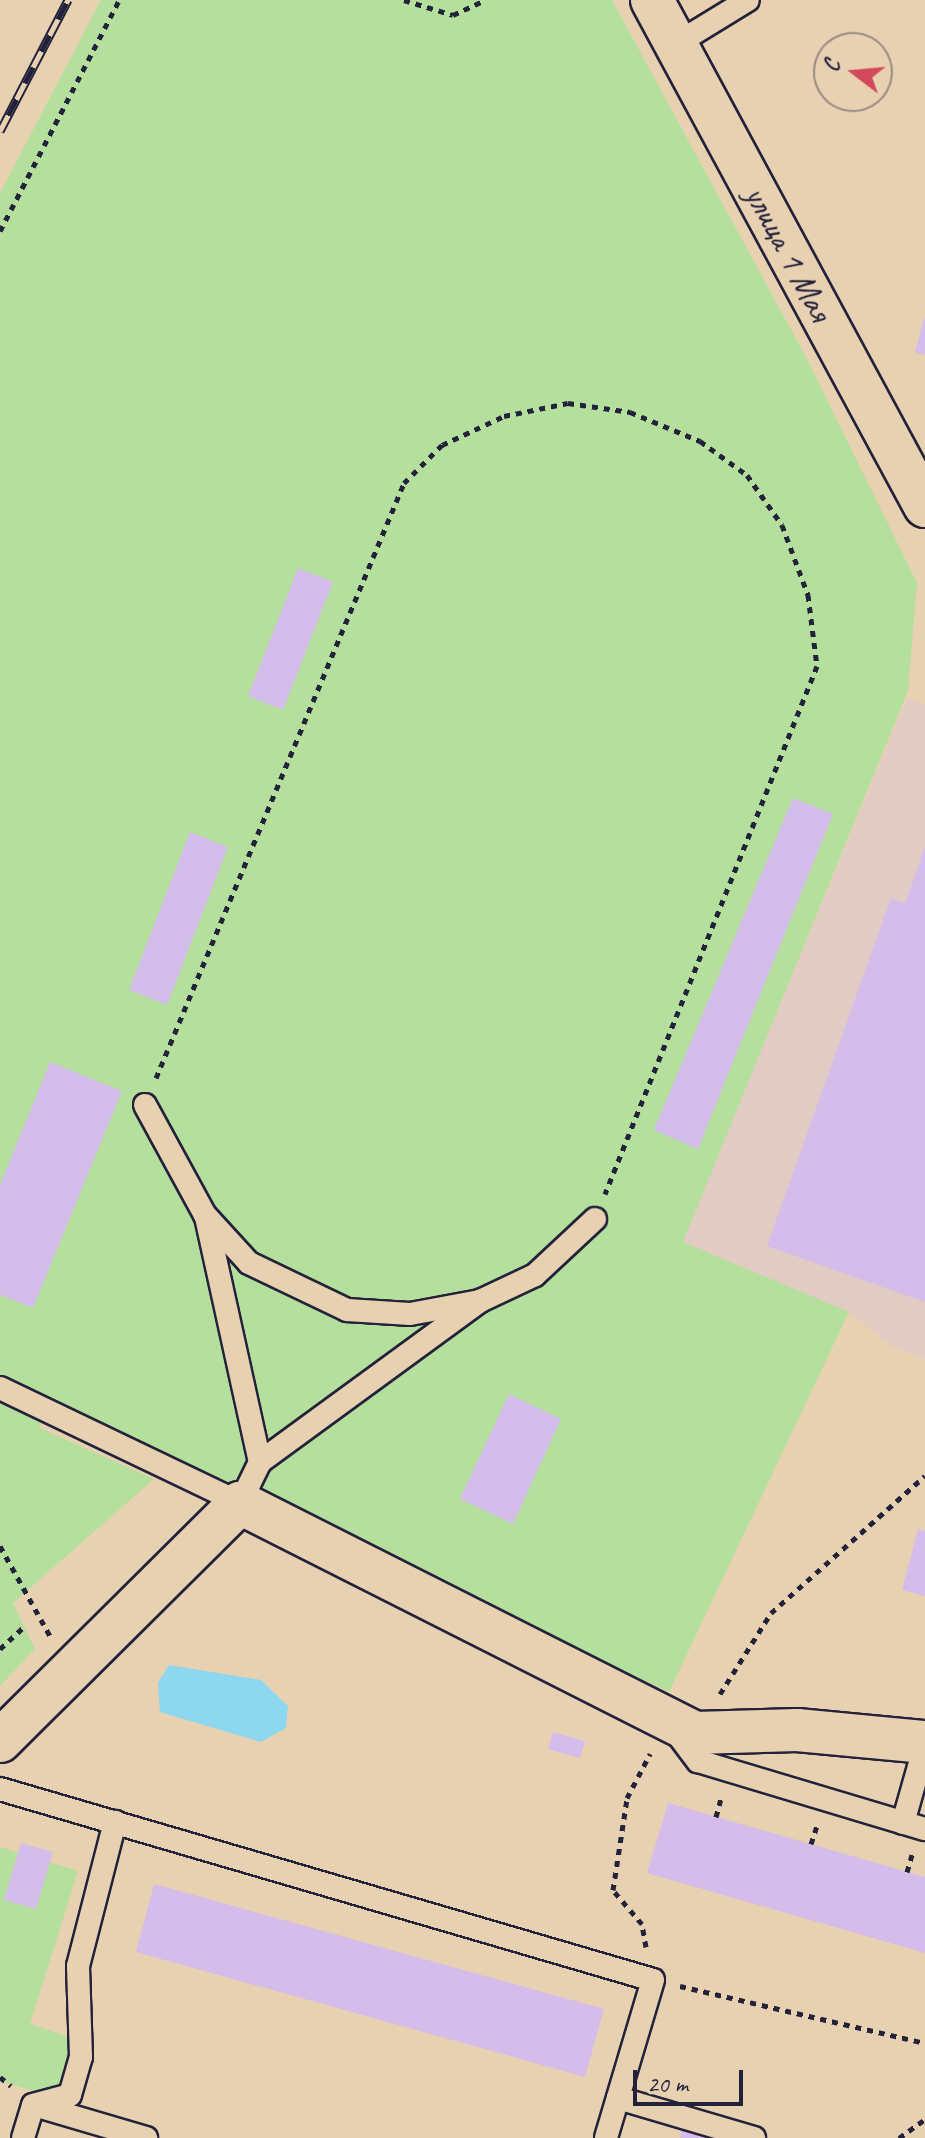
<!DOCTYPE html>
<html>
<head>
<meta charset="utf-8">
<style>
	body { margin:0 }
	#map { position:relative; width:925px; height:2138px; overflow:hidden; background:#e8d1b1; font-family:Caveat,sans-serif }
	div>[style] { position:absolute }
	.built>* { inset:0; background:#e2cbc2 }
	.green>* { inset:0; background:#b5df9c }
	.water>* { inset:0; background:#8dd7ef }
	.building>* { inset:0; background:#d4bceb }
	.path>* { height:5px; margin-top:-2.5px; transform-origin:0; background:repeating-linear-gradient(90deg,#22223b 0 6px,transparent 0 12px) }
	.roads { filter:drop-shadow(2px 0 #22223b) drop-shadow(-2px 0 #22223b) drop-shadow(0 2px #22223b) drop-shadow(0 -2px #22223b) }
	.service>* { height:22px; margin:-11px; padding:0 11px; transform-origin:11px; border-radius:11px; background:#e8d1b1 }
	.minor>* { height:42px; margin:-21px; padding:0 21px; transform-origin:21px; border-radius:21px; background:#e8d1b1 }
	.rail>* { height:9px; margin-top:-4.5px; transform-origin:0; background:repeating-linear-gradient(90deg,#e8d1b1 0 18px,#22223b 0 36px); box-sizing:border-box; border-block:2px solid #22223b }
	span { translate:-50% -50%; white-space:nowrap; text-align:center; line-height:1.15; -webkit-text-stroke:6px #e8d1b1; paint-order:stroke }
	.street-label { font-size:34px; color:#22223b }
	.north { position:absolute; left:813px; top:32px; width:80px; height:80px; box-sizing:border-box; background:#e8d1b1; border:2px solid #998b82; border-radius:50%; rotate:286deg; font-size:22px; font-weight:700; line-height:32px; text-align:center; color:#22223b }
	.north::after { content:''; display:block; margin:auto; width:28px; height:36px; background:#d1495b; clip-path:polygon(50% 0,100% 100%,50% 72%,0 100%) }
	.scale { position:absolute; left:633px; top:2070px; width:110px; height:36px; box-sizing:border-box; border:4px solid #22223b; border-top:0; padding-left:10px; font-size:24px; line-height:28px; white-space:nowrap; color:#22223b; -webkit-text-stroke:6px #e8d1b1; paint-order:stroke }
</style>
</head>
<body>
<div id="map">
	<div class="built">
		<div style="clip-path:polygon(907px 698px,925px 705px,925px 1359px,892px 1346px,849px 1312px,682px 1242px)"></div>
	</div>
	<div class="green">
		<div style="clip-path:polygon(101px 0,612px 0,807px 359px,917px 583px,908px 691px,683px 1242px,849px 1312px,669px 1692px,43px 1399px,40px 1428px,154px 1479px,13px 1603px,35px 1649px,0 1686px,0 193px)"></div>
		<div style="clip-path:polygon(0 1847px,78px 1871px,30px 2024px,75px 2039px,57px 2098px,0 2081px)"></div>
	</div>
	<div class="water">
		<div style="clip-path:polygon(169px 1665px,261px 1680px,288px 1706px,286px 1728px,261px 1742px,160px 1712px,158px 1683px)"></div>
	</div>
	<div class="building">
		<div style="clip-path:polygon(924px 318px,925px 318px,925px 355px,915px 352px)"></div>
		<div style="clip-path:polygon(298px 568px,333px 582px,283px 710px,248px 696px)"></div>
		<div style="clip-path:polygon(793px 798px,833px 814px,698px 1149px,654px 1130px)"></div>
		<div style="clip-path:polygon(190px 832px,228px 847px,167px 1005px,129px 990px)"></div>
		<div style="clip-path:polygon(925px 847px,925px 1302px,767px 1246px,891px 898px,905px 903px)"></div>
		<div style="clip-path:polygon(50px 1062px,122px 1091px,33px 1308px,0 1295px,0 1185px)"></div>
		<div style="clip-path:polygon(509px 1394px,561px 1419px,513px 1524px,460px 1499px)"></div>
		<div style="clip-path:polygon(918px 1529px,925px 1531px,925px 1596px,902px 1590px)"></div>
		<div style="clip-path:polygon(553px 1732px,585px 1741px,580px 1758px,548px 1749px)"></div>
		<div style="clip-path:polygon(668px 1803px,925px 1877px,925px 1953px,647px 1873px)"></div>
		<div style="clip-path:polygon(21px 1843px,53px 1852px,36px 1909px,4px 1900px)"></div>
		<div style="clip-path:polygon(154px 1884px,604px 2009px,585px 2077px,136px 1952px)"></div>
		<div style="clip-path:polygon(684px 2124px,731px 2138px,680px 2138px)"></div>
	</div>
	<div class="path">
		<div style="left:404px;top:0;width:51px;rotate:17deg"></div>
		<div style="left:453px;top:15px;width:35px;rotate:-25deg"></div>
		<div style="left:0;top:231px;width:260px;rotate:-62.7deg"></div>
		<div style="left:156px;top:1078px;width:645px;rotate:-67.37deg"></div>
		<div style="left:404px;top:483px;width:54px;rotate:-45deg"></div>
		<div style="left:442px;top:445px;width:68px;rotate:-25.1deg"></div>
		<div style="left:504px;top:416px;width:65px;rotate:-11.5deg"></div>
		<div style="left:568px;top:403px;width:63px;rotate:8.3deg"></div>
		<div style="left:630px;top:412px;width:76px;rotate:22.5deg"></div>
		<div style="left:700px;top:441px;width:58px;rotate:35.9deg"></div>
		<div style="left:747px;top:475px;width:61px;rotate:55deg"></div>
		<div style="left:782px;top:525px;width:75px;rotate:69.6deg"></div>
		<div style="left:808px;top:595px;width:72px;rotate:82.8deg"></div>
		<div style="left:817px;top:666px;width:569px;rotate:111.88deg"></div>
		<div style="left:0;top:1546px;width:103px;rotate:60.9deg"></div>
		<div style="left:0;top:1649px;width:34px;rotate:-43deg"></div>
		<div style="left:720px;top:1694px;width:96px;rotate:-57.8deg"></div>
		<div style="left:771px;top:1613px;width:206px;rotate:-41.7deg"></div>
		<div style="left:716px;top:1817px;width:20px;rotate:-75deg"></div>
		<div style="left:811px;top:1844px;width:19px;rotate:-72deg"></div>
		<div style="left:907px;top:1872px;width:19px;rotate:-74deg"></div>
		<div style="left:646px;top:1947px;width:23px;rotate:-100deg"></div>
		<div style="left:642px;top:1924px;width:45px;rotate:-130.5deg"></div>
		<div style="left:613px;top:1890px;width:93px;rotate:-81.3deg"></div>
		<div style="left:627px;top:1798px;width:50px;rotate:-62.4deg"></div>
		<div style="left:680px;top:1986px;width:252px;rotate:13.1deg"></div>
		<div style="left:0;top:2077px;width:14px;rotate:39deg"></div>
		<div style="left:899px;top:2138px;width:32px;rotate:-36deg"></div>
	</div>
	<div class="roads">
		<div class="service">
			<div style="left:676px;top:44px;width:84px;rotate:-31.4deg"></div>
			<div style="left:145px;top:1105px;width:125px;rotate:61.4deg"></div>
			<div style="left:205px;top:1215px;width:65px;rotate:47.5deg"></div>
			<div style="left:249px;top:1263px;width:109px;rotate:25.6deg"></div>
			<div style="left:347px;top:1310px;width:63px;rotate:3.6deg"></div>
			<div style="left:410px;top:1314px;width:71px;rotate:-10.5deg"></div>
			<div style="left:480px;top:1301px;width:61px;rotate:-25.3deg"></div>
			<div style="left:535px;top:1275px;width:82px;rotate:-43deg"></div>
			<div style="left:206px;top:1217px;width:251px;rotate:77.6deg"></div>
			<div style="left:0;top:1388px;width:266px;rotate:25.6deg"></div>
			<div style="left:240px;top:1503px;width:46px;rotate:-64deg"></div>
			<div style="left:260px;top:1462px;width:273px;rotate:-36.2deg"></div>
			<div style="left:675px;top:1731px;width:38px;rotate:53deg"></div>
			<div style="left:698px;top:1761px;width:237px;rotate:16.7deg"></div>
			<div style="left:0;top:1789px;width:680px;rotate:16.3deg"></div>
			<div style="left:653px;top:1980px;width:165px;rotate:106.6deg"></div>
			<div style="left:903px;top:1823px;width:81px;rotate:-74.2deg"></div>
			<div style="left:618px;top:2098px;width:142px;rotate:16.4deg"></div>
			<div style="left:34px;top:2105px;width:117px;rotate:16.4deg"></div>
			<div style="left:23px;top:2138px;width:34px;rotate:-73deg"></div>
			<div style="left:33px;top:2105px;width:38px;rotate:-15deg"></div>
			<div style="left:70px;top:2095px;width:40px;rotate:-74deg"></div>
			<div style="left:81px;top:2057px;width:91px;rotate:-91.9deg"></div>
			<div style="left:78px;top:1966px;width:149px;rotate:-75.6deg"></div>
		</div>
		<div class="minor">
			<div style="left:652px;top:0;width:575px;rotate:61.65deg"></div>
			<div style="left:0;top:1741px;width:338px;rotate:-44.8deg"></div>
			<div style="left:240px;top:1503px;width:510px;rotate:26.82deg"></div>
			<div style="left:695px;top:1733px;width:102px;rotate:-1.7deg"></div>
			<div style="left:797px;top:1730px;width:129px;rotate:5.4deg"></div>
		</div>
	</div>
	<div class="rail">
		<div style="left:0;top:131px;width:148px;rotate:-62.6deg"></div>
	</div>
	<div class="street-label">
		<span style="left:789px;top:253px;rotate:62deg">улица 1 Мая</span>
	</div>
	<div class="north">С</div>
	<div class="scale">20 m</div>
</div>
</body>
</html>
